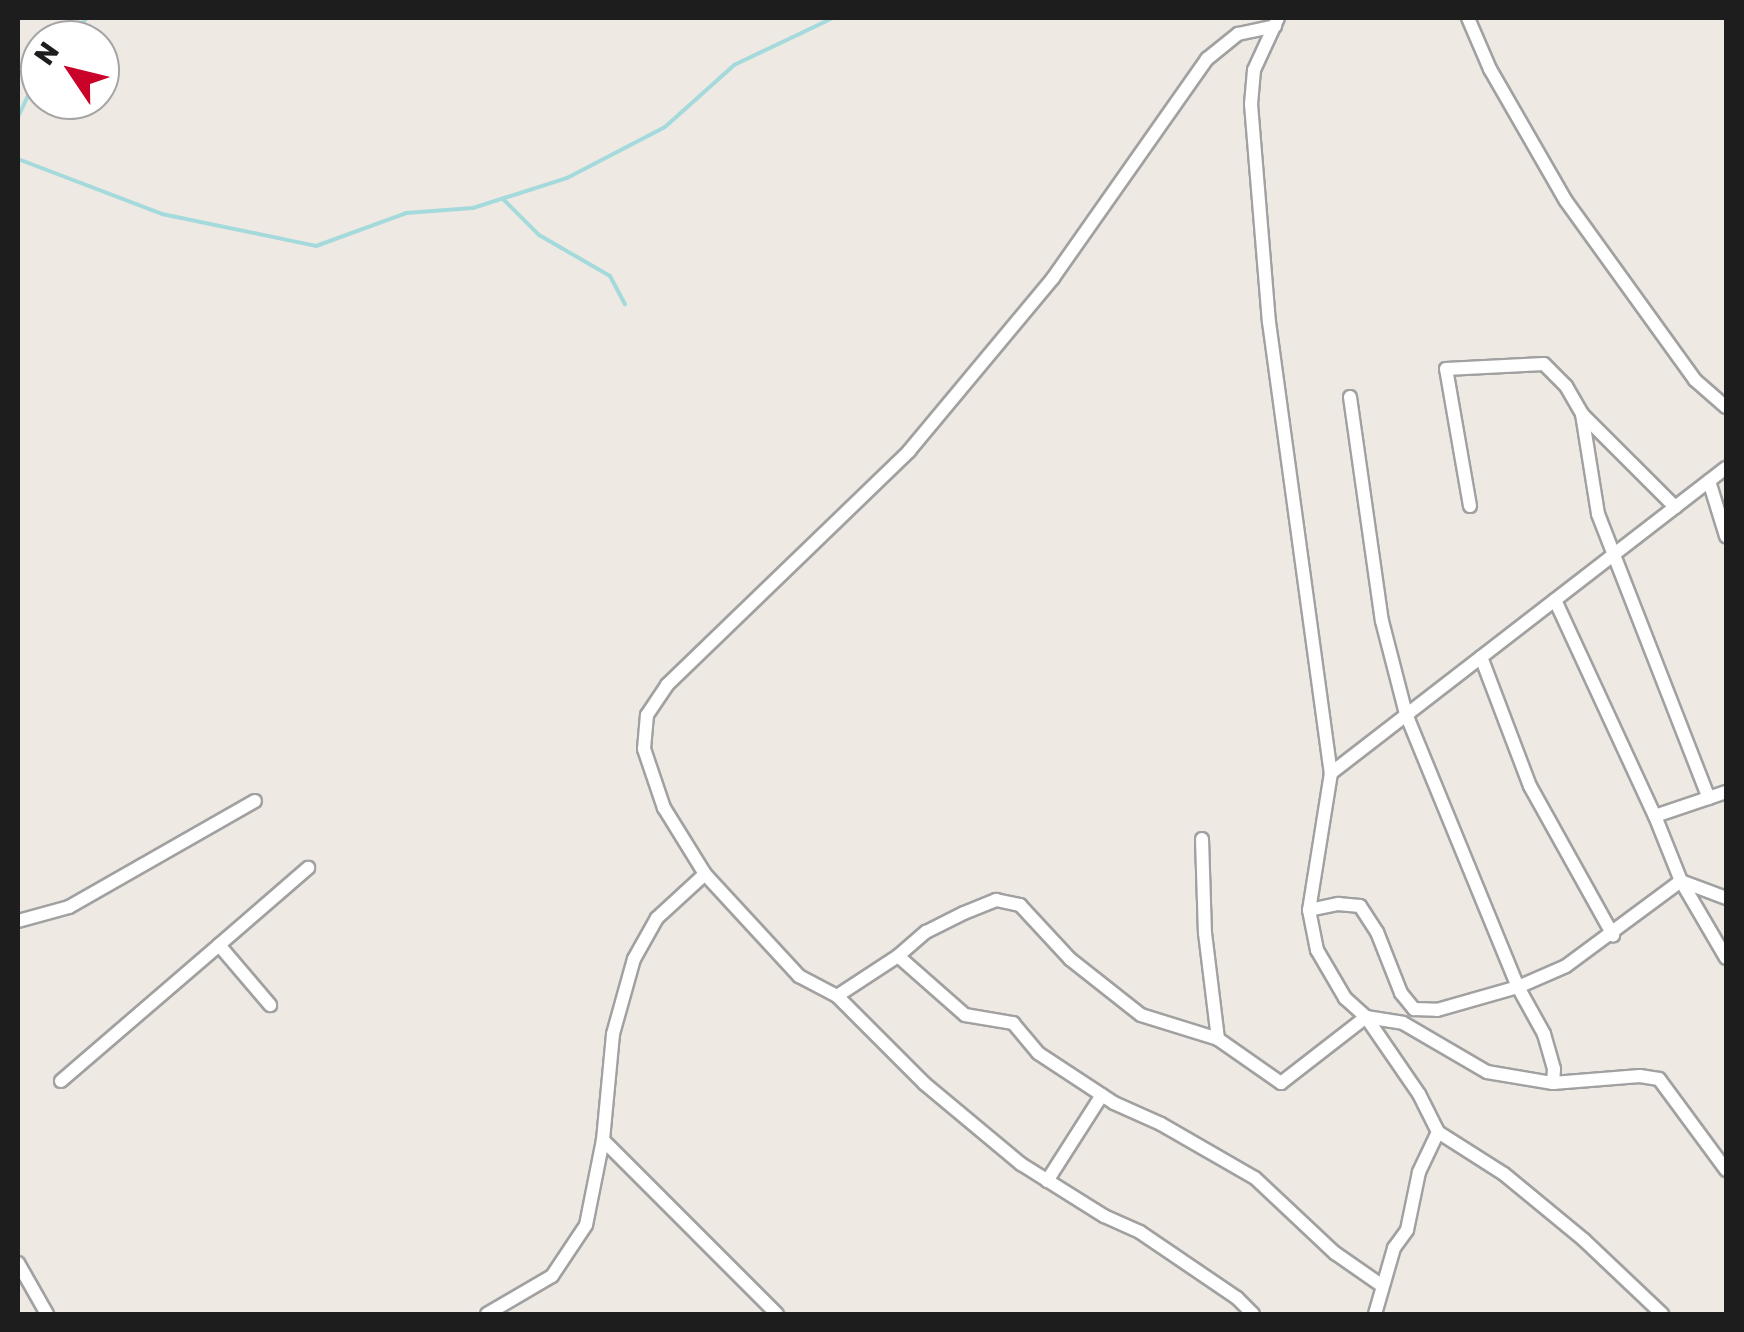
<!DOCTYPE html>
<html>
<head>
<meta charset="utf-8">
<style>
	body { margin:0 }
	#map { position:relative; width:1744px; height:1332px; overflow:hidden; background:#efe9e3; font-family:Rubik,sans-serif }
	div>[style] { position:absolute }
	.stream>* { height:4px; margin:-2px; padding:0 2px; transform-origin:2px; border-radius:2px; background:#a4dadc }
	.roads { filter:drop-shadow(2px 0 #a1a1a1) drop-shadow(-2px 0 #a1a1a1) drop-shadow(0 2px #a1a1a1) drop-shadow(0 -2px #a1a1a1) }
	.minor>* { height:12px; margin:-6px; padding:0 6px; transform-origin:6px; border-radius:6px; background:#fff }
	span { translate:-50% -50%; white-space:nowrap; text-align:center; line-height:1.15; -webkit-text-stroke:10px #fff; paint-order:stroke }
	.frame { position:absolute; inset:0; border:20px solid #1d1d1d; pointer-events:none }
	.north { position:absolute; left:20px; top:20px; width:100px; height:100px; box-sizing:border-box; background:#fff; border:2px solid #a5a5a5; border-radius:50%; rotate:305deg; font-size:28px; font-weight:700; line-height:40px; text-align:center; color:#1d1d1d }
	.north::after { content:''; display:block; margin:auto; width:35px; height:45px; background:#ca0128; clip-path:polygon(50% 0,100% 100%,50% 72%,0 100%) }
</style>
</head>
<body>
<div id="map">
	<div class="stream">
		<div style="left:65px;top:40px;width:31px;rotate:-45deg"></div>
		<div style="left:18px;top:117px;width:52px;rotate:-64.9deg"></div>
		<div style="left:18px;top:159px;width:154px;rotate:20.9deg"></div>
		<div style="left:162px;top:214px;width:157px;rotate:11.7deg"></div>
		<div style="left:316px;top:246px;width:96px;rotate:-20.1deg"></div>
		<div style="left:406px;top:213px;width:67px;rotate:-4.3deg"></div>
		<div style="left:473px;top:208px;width:99px;rotate:-17.7deg"></div>
		<div style="left:567px;top:178px;width:110px;rotate:-27.5deg"></div>
		<div style="left:665px;top:127px;width:93px;rotate:-41.9deg"></div>
		<div style="left:734px;top:65px;width:110px;rotate:-25.4deg"></div>
		<div style="left:504px;top:200px;width:49px;rotate:45deg"></div>
		<div style="left:539px;top:235px;width:82px;rotate:30deg"></div>
		<div style="left:610px;top:276px;width:32px;rotate:62deg"></div>
	</div>
	<div class="roads">
		<div class="minor">
			<div style="left:1278px;top:18px;width:57px;rotate:114.8deg"></div>
			<div style="left:1254px;top:70px;width:34px;rotate:95deg"></div>
			<div style="left:1251px;top:104px;width:219px;rotate:85.3deg"></div>
			<div style="left:1269px;top:322px;width:455px;rotate:82.2deg"></div>
			<div style="left:1331px;top:773px;width:139px;rotate:99.1deg"></div>
			<div style="left:1309px;top:910px;width:41px;rotate:78.7deg"></div>
			<div style="left:1317px;top:950px;width:56px;rotate:59.7deg"></div>
			<div style="left:1345px;top:998px;width:28px;rotate:42deg"></div>
			<div style="left:1366px;top:1017px;width:93px;rotate:55.5deg"></div>
			<div style="left:1419px;top:1094px;width:42px;rotate:63.4deg"></div>
			<div style="left:1438px;top:1132px;width:78px;rotate:32.5deg"></div>
			<div style="left:1504px;top:1174px;width:104px;rotate:39.5deg"></div>
			<div style="left:1584px;top:1240px;width:108px;rotate:43.5deg"></div>
			<div style="left:1468px;top:18px;width:56px;rotate:66.7deg"></div>
			<div style="left:1490px;top:69px;width:152px;rotate:60.1deg"></div>
			<div style="left:1566px;top:201px;width:221px;rotate:54.2deg"></div>
			<div style="left:1695px;top:380px;width:41px;rotate:41.1deg"></div>
			<div style="left:1350px;top:397px;width:226px;rotate:81.9deg"></div>
			<div style="left:1382px;top:621px;width:96px;rotate:75.5deg"></div>
			<div style="left:1406px;top:714px;width:295px;rotate:67.7deg"></div>
			<div style="left:1518px;top:987px;width:54px;rotate:61deg"></div>
			<div style="left:1544px;top:1034px;width:36px;rotate:74deg"></div>
			<div style="left:1554px;top:1069px;width:14px;rotate:94deg"></div>
			<div style="left:1582px;top:414px;width:101px;rotate:80.9deg"></div>
			<div style="left:1598px;top:514px;width:305px;rotate:68.7deg"></div>
			<div style="left:1709px;top:481px;width:58px;rotate:72.8deg"></div>
			<div style="left:1470px;top:506px;width:139px;rotate:-99.9deg"></div>
			<div style="left:1446px;top:369px;width:98px;rotate:-2.9deg"></div>
			<div style="left:1544px;top:364px;width:31px;rotate:45deg"></div>
			<div style="left:1566px;top:386px;width:32px;rotate:60deg"></div>
			<div style="left:1582px;top:414px;width:132px;rotate:45deg"></div>
			<div style="left:1555px;top:600px;width:238px;rotate:65.2deg"></div>
			<div style="left:1481px;top:657px;width:138px;rotate:69.2deg"></div>
			<div style="left:1530px;top:786px;width:171px;rotate:60.9deg"></div>
			<div style="left:1331px;top:773px;width:499px;rotate:-37.7deg"></div>
			<div style="left:1202px;top:839px;width:94px;rotate:88.2deg"></div>
			<div style="left:1205px;top:933px;width:107px;rotate:83deg"></div>
			<div style="left:1681px;top:881px;width:89px;rotate:59.7deg"></div>
			<div style="left:1681px;top:881px;width:48px;rotate:20.7deg"></div>
			<div style="left:1309px;top:910px;width:30px;rotate:-12deg"></div>
			<div style="left:1338px;top:904px;width:22px;rotate:5deg"></div>
			<div style="left:1360px;top:906px;width:31px;rotate:57deg"></div>
			<div style="left:1377px;top:932px;width:66px;rotate:68.5deg"></div>
			<div style="left:1401px;top:993px;width:21px;rotate:51deg"></div>
			<div style="left:1414px;top:1009px;width:23px;rotate:2deg"></div>
			<div style="left:1437px;top:1010px;width:84px;rotate:-15.9deg"></div>
			<div style="left:1518px;top:987px;width:52px;rotate:-23.6deg"></div>
			<div style="left:1566px;top:966px;width:143px;rotate:-36.5deg"></div>
			<div style="left:1681px;top:881px;width:70px;rotate:-111.8deg"></div>
			<div style="left:1655px;top:816px;width:75px;rotate:-18.7deg"></div>
			<div style="left:18px;top:921px;width:53px;rotate:-15.4deg"></div>
			<div style="left:69px;top:907px;width:214px;rotate:-29.7deg"></div>
			<div style="left:219px;top:945px;width:118px;rotate:-40.9deg"></div>
			<div style="left:898px;top:956px;width:37px;rotate:-41deg"></div>
			<div style="left:926px;top:932px;width:42px;rotate:-26.6deg"></div>
			<div style="left:964px;top:913px;width:35px;rotate:-22deg"></div>
			<div style="left:996px;top:900px;width:25px;rotate:12deg"></div>
			<div style="left:1020px;top:905px;width:74px;rotate:47.2deg"></div>
			<div style="left:1070px;top:959px;width:90px;rotate:38.3deg"></div>
			<div style="left:1141px;top:1015px;width:81px;rotate:17.3deg"></div>
			<div style="left:1218px;top:1039px;width:77px;rotate:34.9deg"></div>
			<div style="left:1281px;top:1083px;width:108px;rotate:-37.8deg"></div>
			<div style="left:1366px;top:1017px;width:37px;rotate:9deg"></div>
			<div style="left:1403px;top:1023px;width:97px;rotate:30.3deg"></div>
			<div style="left:1487px;top:1072px;width:67px;rotate:9.5deg"></div>
			<div style="left:1553px;top:1083px;width:87px;rotate:-4.6deg"></div>
			<div style="left:1640px;top:1076px;width:19px;rotate:9deg"></div>
			<div style="left:1659px;top:1079px;width:113px;rotate:53.6deg"></div>
			<div style="left:837px;top:996px;width:73px;rotate:-33.3deg"></div>
			<div style="left:898px;top:956px;width:89px;rotate:41.4deg"></div>
			<div style="left:965px;top:1015px;width:49px;rotate:9.5deg"></div>
			<div style="left:1013px;top:1023px;width:39px;rotate:50deg"></div>
			<div style="left:1038px;top:1053px;width:91px;rotate:33.3deg"></div>
			<div style="left:1114px;top:1103px;width:51px;rotate:24.1deg"></div>
			<div style="left:1161px;top:1124px;width:108px;rotate:29.9deg"></div>
			<div style="left:1255px;top:1178px;width:110px;rotate:43.2deg"></div>
			<div style="left:1335px;top:1253px;width:56px;rotate:34.8deg"></div>
			<div style="left:61px;top:1081px;width:208px;rotate:-40.7deg"></div>
			<div style="left:219px;top:945px;width:79px;rotate:49.6deg"></div>
			<div style="left:603px;top:1140px;width:246px;rotate:45deg"></div>
			<div style="left:1047px;top:1181px;width:102px;rotate:-57.4deg"></div>
			<div style="left:18px;top:1263px;width:59px;rotate:60.4deg"></div>
			<div style="left:487px;top:1314px;width:75px;rotate:-30.3deg"></div>
			<div style="left:552px;top:1276px;width:61px;rotate:-56.3deg"></div>
			<div style="left:586px;top:1225px;width:87px;rotate:-78.7deg"></div>
			<div style="left:603px;top:1140px;width:106px;rotate:-84.6deg"></div>
			<div style="left:613px;top:1034px;width:78px;rotate:-74.4deg"></div>
			<div style="left:634px;top:959px;width:47px;rotate:-60.7deg"></div>
			<div style="left:657px;top:918px;width:65px;rotate:-42.5deg"></div>
			<div style="left:1253px;top:1314px;width:23px;rotate:-135deg"></div>
			<div style="left:1237px;top:1298px;width:117px;rotate:-145.8deg"></div>
			<div style="left:1140px;top:1232px;width:39px;rotate:-156deg"></div>
			<div style="left:1104px;top:1216px;width:98px;rotate:-147.9deg"></div>
			<div style="left:1021px;top:1164px;width:125px;rotate:-140.2deg"></div>
			<div style="left:925px;top:1084px;width:124px;rotate:-135deg"></div>
			<div style="left:837px;top:996px;width:43px;rotate:-152.2deg"></div>
			<div style="left:799px;top:976px;width:139px;rotate:-132.7deg"></div>
			<div style="left:705px;top:874px;width:78px;rotate:-121.8deg"></div>
			<div style="left:664px;top:808px;width:62px;rotate:-108.7deg"></div>
			<div style="left:644px;top:749px;width:34px;rotate:-85deg"></div>
			<div style="left:647px;top:715px;width:36px;rotate:-56deg"></div>
			<div style="left:667px;top:685px;width:337px;rotate:-44deg"></div>
			<div style="left:909px;top:451px;width:225px;rotate:-50.2deg"></div>
			<div style="left:1053px;top:278px;width:268px;rotate:-54.9deg"></div>
			<div style="left:1207px;top:59px;width:40px;rotate:-39deg"></div>
			<div style="left:1238px;top:34px;width:38px;rotate:-12deg"></div>
			<div style="left:1375px;top:1314px;width:69px;rotate:-73.9deg"></div>
			<div style="left:1394px;top:1248px;width:22px;rotate:-54deg"></div>
			<div style="left:1407px;top:1230px;width:59px;rotate:-78.3deg"></div>
			<div style="left:1419px;top:1172px;width:44px;rotate:-64.6deg"></div>
		</div>
	</div>
	<div class="frame"></div>
	<div class="north">N</div>
</div>
</body>
</html>
